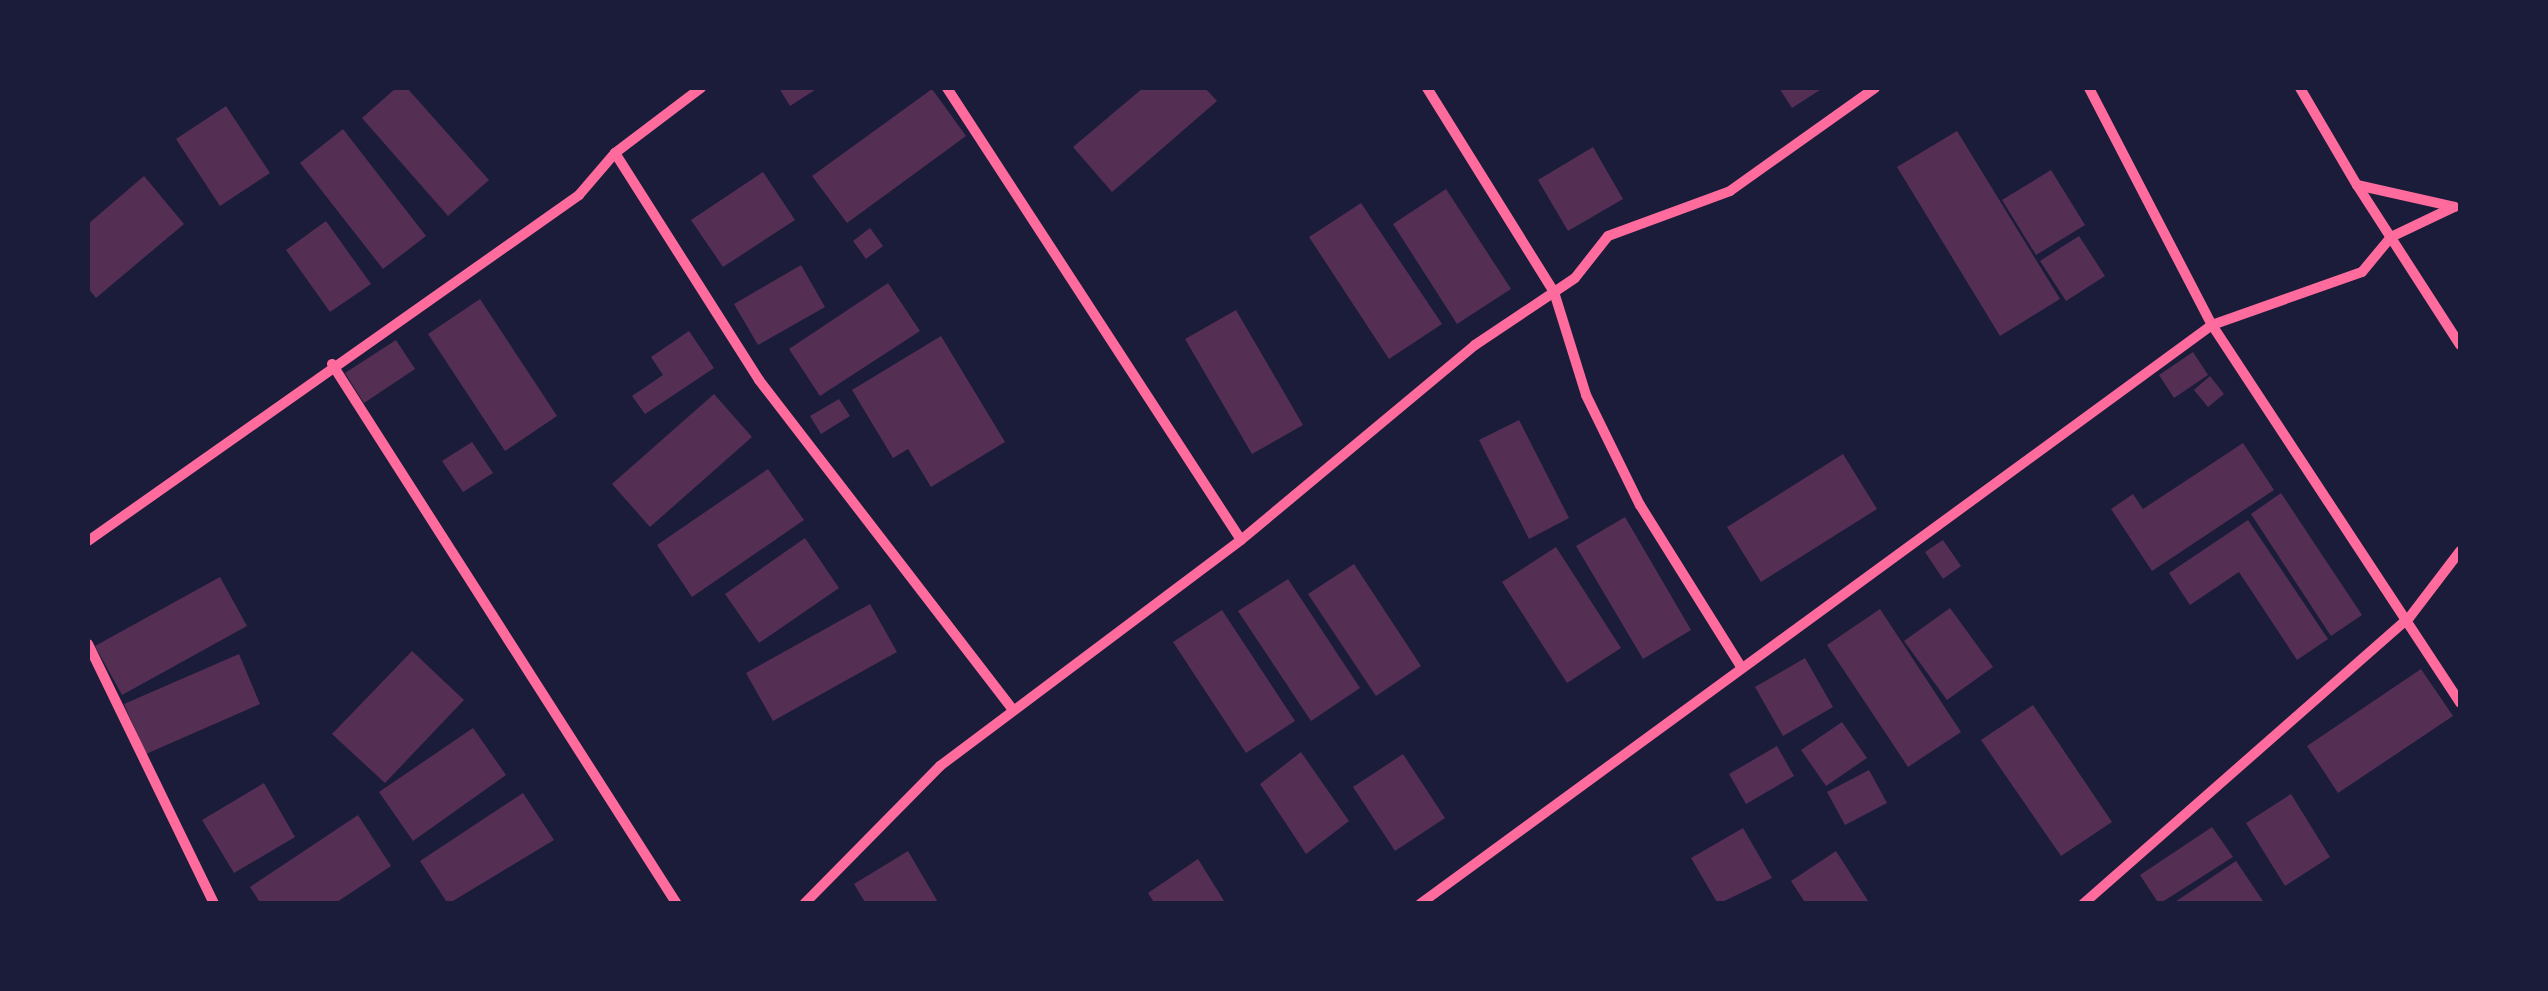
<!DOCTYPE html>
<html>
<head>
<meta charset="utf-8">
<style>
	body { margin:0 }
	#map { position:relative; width:2548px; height:991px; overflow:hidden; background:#1b1b3a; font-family:Barlow,sans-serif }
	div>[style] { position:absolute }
	.building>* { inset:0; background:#542f53 }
	.minor>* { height:10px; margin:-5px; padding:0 5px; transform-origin:5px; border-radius:5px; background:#ff6b9d }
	span { translate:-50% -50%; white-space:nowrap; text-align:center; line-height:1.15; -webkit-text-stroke:9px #1b1b3a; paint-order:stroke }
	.frame { position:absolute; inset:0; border:90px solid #1b1b3a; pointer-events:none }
</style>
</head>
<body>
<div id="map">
	<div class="building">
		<div style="clip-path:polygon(396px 88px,407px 88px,489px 180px,448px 216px,362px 118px)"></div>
		<div style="clip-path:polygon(779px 88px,818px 88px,790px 106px)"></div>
		<div style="clip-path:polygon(1143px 88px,1205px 88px,1217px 101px,1112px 192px,1073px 147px)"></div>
		<div style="clip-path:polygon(1779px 88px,1823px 88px,1792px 108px)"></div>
		<div style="clip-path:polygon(932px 89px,966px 136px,847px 223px,812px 176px)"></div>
		<div style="clip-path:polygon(226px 106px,270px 173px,220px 206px,176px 139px)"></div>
		<div style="clip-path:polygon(343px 129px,426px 236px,383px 269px,300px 163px)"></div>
		<div style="clip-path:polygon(1957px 131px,2060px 299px,2000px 336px,1897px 167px)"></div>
		<div style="clip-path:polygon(1593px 147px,1623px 199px,1568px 231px,1538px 180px)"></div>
		<div style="clip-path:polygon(2051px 170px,2085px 225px,2036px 255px,2002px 200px)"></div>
		<div style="clip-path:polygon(763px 172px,795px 220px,723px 267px,691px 220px)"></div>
		<div style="clip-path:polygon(144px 176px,184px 224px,96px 298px,88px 288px,88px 224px)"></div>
		<div style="clip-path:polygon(1446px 189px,1511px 289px,1457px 324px,1393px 224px)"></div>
		<div style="clip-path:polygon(1361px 203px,1442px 324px,1389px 359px,1309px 237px)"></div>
		<div style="clip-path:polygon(326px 221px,371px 284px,330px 312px,286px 250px)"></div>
		<div style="clip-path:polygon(870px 228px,883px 246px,866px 259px,853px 241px)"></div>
		<div style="clip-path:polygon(2079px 236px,2105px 276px,2066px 301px,2040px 261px)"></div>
		<div style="clip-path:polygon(801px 265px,825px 307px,758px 345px,734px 304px)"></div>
		<div style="clip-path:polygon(888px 283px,920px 331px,820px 396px,789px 349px)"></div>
		<div style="clip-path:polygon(480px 299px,557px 416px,505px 451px,428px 334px)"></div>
		<div style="clip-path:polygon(1236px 310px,1303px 425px,1252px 454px,1185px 339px)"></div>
		<div style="clip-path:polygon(689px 331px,714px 368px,645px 414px,632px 396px,663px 375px,651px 357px)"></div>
		<div style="clip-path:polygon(941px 336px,1005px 442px,931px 487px,908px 449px,893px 458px,852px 390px)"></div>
		<div style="clip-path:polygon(396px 340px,415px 369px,364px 403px,345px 373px)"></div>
		<div style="clip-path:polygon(2193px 352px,2208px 375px,2174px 398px,2159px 375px)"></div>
		<div style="clip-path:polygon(2210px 376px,2224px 394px,2208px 407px,2194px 390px)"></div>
		<div style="clip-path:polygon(714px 394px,752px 437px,650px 527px,612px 484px)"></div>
		<div style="clip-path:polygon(839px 399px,850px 416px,821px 434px,810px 416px)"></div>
		<div style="clip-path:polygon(1519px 420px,1569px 518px,1529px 539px,1479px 440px)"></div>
		<div style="clip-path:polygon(472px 442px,493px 473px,463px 492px,442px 461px)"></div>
		<div style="clip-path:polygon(2243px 443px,2274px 490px,2152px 571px,2111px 509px,2133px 494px,2143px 509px)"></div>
		<div style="clip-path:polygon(1843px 454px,1877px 509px,1761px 582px,1727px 527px)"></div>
		<div style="clip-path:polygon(768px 469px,804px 520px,692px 597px,657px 545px)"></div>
		<div style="clip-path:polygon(2281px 493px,2362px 615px,2331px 636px,2251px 514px)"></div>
		<div style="clip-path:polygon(1625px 517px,1691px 630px,1643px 659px,1576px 546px)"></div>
		<div style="clip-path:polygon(2248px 520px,2328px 639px,2297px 660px,2239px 572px,2190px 605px,2169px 573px)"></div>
		<div style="clip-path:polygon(805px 538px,839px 588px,759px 643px,725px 594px)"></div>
		<div style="clip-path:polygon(1943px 540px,1961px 566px,1943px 579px,1925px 552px)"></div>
		<div style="clip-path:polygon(1556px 547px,1621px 648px,1567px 683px,1502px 582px)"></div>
		<div style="clip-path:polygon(1354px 564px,1421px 666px,1376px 696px,1308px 594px)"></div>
		<div style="clip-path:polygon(220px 577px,247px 626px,122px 695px,95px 646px)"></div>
		<div style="clip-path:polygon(1288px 579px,1360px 688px,1311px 721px,1238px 611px)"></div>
		<div style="clip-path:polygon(870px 604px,897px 652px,773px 721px,746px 673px)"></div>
		<div style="clip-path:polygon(1950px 608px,1993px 667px,1947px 700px,1904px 641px)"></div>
		<div style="clip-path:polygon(1880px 609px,1961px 732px,1908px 767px,1827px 645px)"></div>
		<div style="clip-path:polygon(1222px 610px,1295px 721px,1246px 753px,1173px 642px)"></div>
		<div style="clip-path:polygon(412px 651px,464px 700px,385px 783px,332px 734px)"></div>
		<div style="clip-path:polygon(239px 654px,260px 704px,146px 754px,124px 704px)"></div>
		<div style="clip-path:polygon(1805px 658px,1833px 707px,1783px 736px,1755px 687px)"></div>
		<div style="clip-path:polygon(2421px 669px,2453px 716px,2338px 793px,2307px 746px)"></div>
		<div style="clip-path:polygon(2033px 705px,2112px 822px,2061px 856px,1981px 740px)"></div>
		<div style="clip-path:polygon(1842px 722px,1867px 758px,1826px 786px,1801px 750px)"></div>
		<div style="clip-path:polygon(473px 728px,506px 775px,413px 841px,379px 792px)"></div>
		<div style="clip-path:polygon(1777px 746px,1794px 776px,1746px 804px,1729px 774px)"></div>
		<div style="clip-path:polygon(1301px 752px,1349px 821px,1306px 854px,1260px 784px)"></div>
		<div style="clip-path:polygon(1403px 754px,1445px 818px,1395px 851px,1353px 787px)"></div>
		<div style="clip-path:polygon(1869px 770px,1887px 803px,1845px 825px,1827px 792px)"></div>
		<div style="clip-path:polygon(264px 783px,295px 837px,234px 873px,202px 820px)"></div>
		<div style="clip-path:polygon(523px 793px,554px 840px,448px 904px,420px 861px)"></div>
		<div style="clip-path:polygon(2291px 794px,2330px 857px,2285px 886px,2246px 823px)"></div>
		<div style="clip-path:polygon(358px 815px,391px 866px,334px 904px,261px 904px,250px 887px)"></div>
		<div style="clip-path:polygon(2212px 827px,2233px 857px,2159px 904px,2140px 875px)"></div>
		<div style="clip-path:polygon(1743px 828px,1772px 878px,1718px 904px,1691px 858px)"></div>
		<div style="clip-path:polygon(908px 851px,939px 904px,866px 904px,854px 884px)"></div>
		<div style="clip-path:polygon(1836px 851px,1870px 904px,1806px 904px,1791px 881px)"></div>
		<div style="clip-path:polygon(1198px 859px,1226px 904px,1155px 904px,1148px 893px)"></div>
		<div style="clip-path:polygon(2236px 861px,2265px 904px,2172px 904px)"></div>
	</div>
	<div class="minor">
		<div style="left:947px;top:88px;width:539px;rotate:56.96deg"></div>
		<div style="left:1427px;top:88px;width:240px;rotate:58.1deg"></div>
		<div style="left:1554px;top:292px;width:108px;rotate:72.7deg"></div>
		<div style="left:1586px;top:395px;width:123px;rotate:63.9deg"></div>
		<div style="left:1640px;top:505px;width:189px;rotate:58deg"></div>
		<div style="left:2089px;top:88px;width:267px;rotate:62.6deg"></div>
		<div style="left:2212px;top:325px;width:452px;rotate:56.7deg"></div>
		<div style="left:2300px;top:88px;width:113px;rotate:59.6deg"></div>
		<div style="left:2357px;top:185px;width:100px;rotate:12.7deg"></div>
		<div style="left:615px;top:153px;width:269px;rotate:57.6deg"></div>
		<div style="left:759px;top:380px;width:416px;rotate:52.4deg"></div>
		<div style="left:2357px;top:185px;width:190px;rotate:57.2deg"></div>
		<div style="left:332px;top:364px;width:641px;rotate:57.43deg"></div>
		<div style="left:88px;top:541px;width:601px;rotate:-35.17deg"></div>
		<div style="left:579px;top:195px;width:55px;rotate:-49.4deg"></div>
		<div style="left:615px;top:153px;width:108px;rotate:-37.1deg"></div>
		<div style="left:88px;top:644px;width:289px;rotate:64.1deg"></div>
		<div style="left:804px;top:904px;width:194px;rotate:-45.4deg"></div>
		<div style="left:940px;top:766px;width:376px;rotate:-36.9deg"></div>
		<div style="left:1241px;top:540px;width:305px;rotate:-39.8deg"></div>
		<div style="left:1475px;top:345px;width:120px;rotate:-33.8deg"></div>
		<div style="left:1575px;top:278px;width:53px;rotate:-51.8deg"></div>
		<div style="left:1608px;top:236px;width:130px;rotate:-20.2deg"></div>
		<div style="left:1730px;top:191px;width:178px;rotate:-35.4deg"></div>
		<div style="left:1420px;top:904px;width:981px;rotate:-36.17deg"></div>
		<div style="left:2212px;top:325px;width:159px;rotate:-19.5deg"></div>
		<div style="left:2362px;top:272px;width:45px;rotate:-50.4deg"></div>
		<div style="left:2391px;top:237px;width:70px;rotate:-25.5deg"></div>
		<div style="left:2083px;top:904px;width:434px;rotate:-41.3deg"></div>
		<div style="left:2409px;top:618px;width:84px;rotate:-52.7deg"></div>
	</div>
	<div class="frame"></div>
</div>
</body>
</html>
